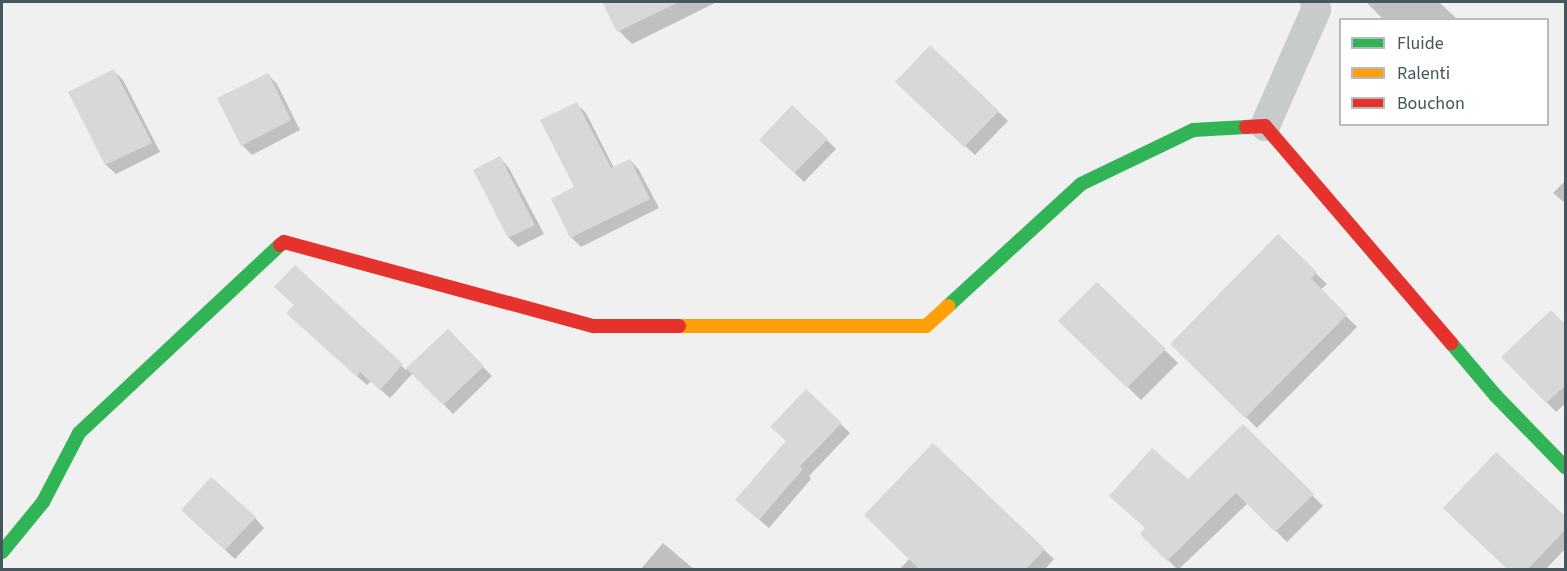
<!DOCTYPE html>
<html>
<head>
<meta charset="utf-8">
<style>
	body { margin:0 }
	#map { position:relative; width:1567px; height:571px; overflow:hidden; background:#f0f0f0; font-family:"Source Sans 3",sans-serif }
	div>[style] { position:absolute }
	.shadow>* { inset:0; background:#0003 }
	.building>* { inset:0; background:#d7d8d9 }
	.street>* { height:30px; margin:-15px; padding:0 15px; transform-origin:15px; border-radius:15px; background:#c7cbcc }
	.fast>* { height:14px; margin:-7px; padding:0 7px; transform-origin:7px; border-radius:7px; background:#30b455 }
	.slow>* { height:14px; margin:-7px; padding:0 7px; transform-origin:7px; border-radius:7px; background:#ff9f0a }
	.jam>* { height:14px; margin:-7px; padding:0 7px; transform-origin:7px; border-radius:7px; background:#e5322d }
	span { translate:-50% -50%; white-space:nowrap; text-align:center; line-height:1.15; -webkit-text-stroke:4.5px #fff; paint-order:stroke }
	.frame { position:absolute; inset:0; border:3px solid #46565d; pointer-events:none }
	.legend { position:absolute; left:1339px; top:18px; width:210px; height:108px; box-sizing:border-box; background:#fff; border:2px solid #b5bbbe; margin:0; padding:8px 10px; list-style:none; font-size:18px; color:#46565d }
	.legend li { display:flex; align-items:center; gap:12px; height:30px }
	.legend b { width:30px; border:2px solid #b5bbbe }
</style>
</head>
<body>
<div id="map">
	<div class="shadow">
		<div style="clip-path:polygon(604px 2px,717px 2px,632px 44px,619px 31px)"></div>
		<div style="clip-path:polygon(1366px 2px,1439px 2px,1458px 20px,1384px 20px)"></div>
		<div style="clip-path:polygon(930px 47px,1008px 121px,975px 155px,897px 82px)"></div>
		<div style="clip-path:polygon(114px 71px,123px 80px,160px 152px,116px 174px,106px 165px,70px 93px)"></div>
		<div style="clip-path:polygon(267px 74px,277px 84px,300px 130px,252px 155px,242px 145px)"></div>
		<div style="clip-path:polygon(576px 103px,586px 113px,614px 168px,630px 160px,639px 170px,659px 208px,581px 247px,572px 238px,553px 199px,576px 187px)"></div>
		<div style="clip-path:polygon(761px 140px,827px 140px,836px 149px,804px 182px)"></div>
		<div style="clip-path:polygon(500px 158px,509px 168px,544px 234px,518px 247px,509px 238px)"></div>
		<div style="clip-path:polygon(1566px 180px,1566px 204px,1553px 193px)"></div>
		<div style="clip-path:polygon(1278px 237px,1327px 284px,1320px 290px,1357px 327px,1257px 428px,1172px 344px)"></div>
		<div style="clip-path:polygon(295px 267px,406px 370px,448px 331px,492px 376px,453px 414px,413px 373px,390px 398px,371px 381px,367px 385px,297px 322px)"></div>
		<div style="clip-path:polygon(1097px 284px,1178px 363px,1141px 400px,1060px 321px)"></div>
		<div style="clip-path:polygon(1566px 326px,1566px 403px,1556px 412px,1504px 357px)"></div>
		<div style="clip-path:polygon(806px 391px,850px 433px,809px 476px,811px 479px,769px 528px,747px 509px,788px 441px)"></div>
		<div style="clip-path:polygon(1243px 426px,1323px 506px,1287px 542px,1248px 503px,1178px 570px,1142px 534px,1188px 481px)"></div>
		<div style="clip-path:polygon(255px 518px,264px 528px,235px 559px,192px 520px)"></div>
		<div style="clip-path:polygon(1566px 519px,1566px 548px,1545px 570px,1509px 570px)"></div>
		<div style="clip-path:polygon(663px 543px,695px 570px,640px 570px)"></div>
		<div style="clip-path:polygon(1044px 550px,1054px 559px,1044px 570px,899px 570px,910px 558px)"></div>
	</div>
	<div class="building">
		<div style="clip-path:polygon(602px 2px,679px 2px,617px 32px)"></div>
		<div style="clip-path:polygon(930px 45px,999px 111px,964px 147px,895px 82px)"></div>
		<div style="clip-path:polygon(114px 69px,152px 143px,105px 165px,68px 92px)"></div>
		<div style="clip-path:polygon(268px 73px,291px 120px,241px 146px,217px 98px)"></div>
		<div style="clip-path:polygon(577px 102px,611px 168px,630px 159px,650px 199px,570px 238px,551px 199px,574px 187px,540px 120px)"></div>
		<div style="clip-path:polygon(792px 105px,828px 139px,794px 173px,759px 140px)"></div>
		<div style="clip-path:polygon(500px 156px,535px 225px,508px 238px,473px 170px)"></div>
		<div style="clip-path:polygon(1278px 234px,1317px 272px,1311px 278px,1347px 315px,1245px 418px,1170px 344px)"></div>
		<div style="clip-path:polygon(295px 265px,403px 364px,380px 390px,360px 372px,357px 377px,286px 313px,294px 305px,274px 287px)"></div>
		<div style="clip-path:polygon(1097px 282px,1166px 349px,1127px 388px,1058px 321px)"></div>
		<div style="clip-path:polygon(1551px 310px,1566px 325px,1566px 385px,1546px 403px,1501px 357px)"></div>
		<div style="clip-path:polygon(448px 329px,484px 366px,443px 405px,406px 368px)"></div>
		<div style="clip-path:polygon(806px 389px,842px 423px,800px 466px,803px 469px,759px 520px,735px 500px,786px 441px,770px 427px)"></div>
		<div style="clip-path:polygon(1243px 424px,1314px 494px,1275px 532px,1236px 493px,1167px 561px,1140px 534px,1145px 528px,1109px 496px,1152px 448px,1188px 479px)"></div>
		<div style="clip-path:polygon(933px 443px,1045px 549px,1025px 570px,920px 570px,864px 515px)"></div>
		<div style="clip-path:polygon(1496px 452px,1566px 517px,1566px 529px,1527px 570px,1508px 570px,1443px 508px)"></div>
		<div style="clip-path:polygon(211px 477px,256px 517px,225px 550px,181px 510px)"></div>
	</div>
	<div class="street">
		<div style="left:1265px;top:126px;width:127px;rotate:-66.3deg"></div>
		<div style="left:1316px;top:10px;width:8px;rotate:-97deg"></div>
	</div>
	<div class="fast">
		<div style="left:948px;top:306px;width:180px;rotate:-42.5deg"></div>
		<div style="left:1081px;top:184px;width:124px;rotate:-25.7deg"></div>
		<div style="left:1193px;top:130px;width:53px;rotate:-3.2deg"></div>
		<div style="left:1451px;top:343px;width:70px;rotate:49.7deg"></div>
		<div style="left:1496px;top:396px;width:100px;rotate:45.8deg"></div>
		<div style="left:2px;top:552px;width:65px;rotate:-50.6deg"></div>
		<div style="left:43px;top:502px;width:78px;rotate:-62.4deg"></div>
		<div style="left:79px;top:433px;width:275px;rotate:-43.1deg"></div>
	</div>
	<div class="slow">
		<div style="left:679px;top:326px;width:247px"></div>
		<div style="left:926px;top:326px;width:30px;rotate:-42deg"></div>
	</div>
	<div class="jam">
		<div style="left:1246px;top:127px;width:19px;rotate:-3deg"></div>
		<div style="left:1265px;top:126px;width:286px;rotate:49.4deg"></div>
		<div style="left:280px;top:245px;width:5px;rotate:-37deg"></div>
		<div style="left:284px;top:242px;width:321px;rotate:15.2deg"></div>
		<div style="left:594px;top:326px;width:85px"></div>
	</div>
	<div class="frame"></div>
	<ul class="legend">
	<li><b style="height:8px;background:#30b455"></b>Fluide</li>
	<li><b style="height:8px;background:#ff9f0a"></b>Ralenti</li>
	<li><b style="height:8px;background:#e5322d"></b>Bouchon</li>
	</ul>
</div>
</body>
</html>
